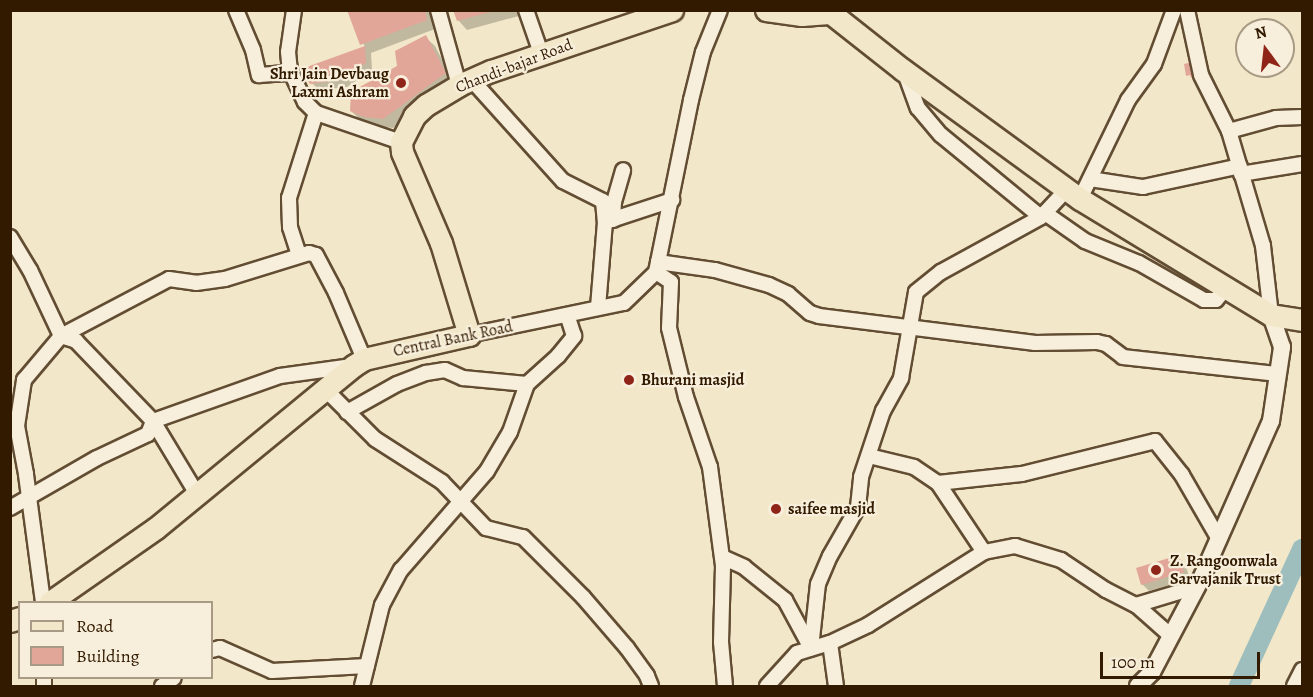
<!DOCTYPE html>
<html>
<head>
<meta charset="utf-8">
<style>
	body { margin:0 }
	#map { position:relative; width:1313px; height:697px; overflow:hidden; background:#f2e7c8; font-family:Alegreya,serif }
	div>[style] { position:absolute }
	.shadow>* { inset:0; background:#0003 }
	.river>* { height:20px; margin:-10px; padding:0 10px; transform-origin:10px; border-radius:10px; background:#9ebebe }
	.building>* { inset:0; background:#e2a698 }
	.roads { filter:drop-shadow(2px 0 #624d33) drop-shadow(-2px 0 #624d33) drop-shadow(0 2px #624d33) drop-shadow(0 -2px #624d33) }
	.minor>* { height:14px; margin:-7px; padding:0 7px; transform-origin:7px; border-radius:7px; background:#f7efdb }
	.tertiary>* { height:16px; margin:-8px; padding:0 8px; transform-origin:8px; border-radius:8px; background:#f7efdb }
	.primary>* { height:21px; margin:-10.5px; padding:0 10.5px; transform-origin:10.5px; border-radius:10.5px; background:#f2e7c8 }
	.dots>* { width:16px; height:16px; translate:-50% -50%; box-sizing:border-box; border:3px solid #f7efdb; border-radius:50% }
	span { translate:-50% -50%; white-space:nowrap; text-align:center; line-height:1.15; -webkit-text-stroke:4.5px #f7efdb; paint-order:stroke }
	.street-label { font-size:16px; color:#321a01 }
	.poi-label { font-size:16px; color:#321a01; font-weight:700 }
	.right { translate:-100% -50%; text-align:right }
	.left { translate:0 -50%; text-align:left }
	.frame { position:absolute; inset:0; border:12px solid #321a01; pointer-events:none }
	.legend { position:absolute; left:18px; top:601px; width:195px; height:78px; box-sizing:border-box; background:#f7efdb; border:2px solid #a89a84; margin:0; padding:8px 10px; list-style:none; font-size:18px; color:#321a01 }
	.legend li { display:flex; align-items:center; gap:12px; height:30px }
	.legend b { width:30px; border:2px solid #a89a84 }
	.north { position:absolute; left:1235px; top:18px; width:60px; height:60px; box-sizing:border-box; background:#f7efdb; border:2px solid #a89a84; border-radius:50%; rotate:345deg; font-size:16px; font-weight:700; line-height:24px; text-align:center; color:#321a01 }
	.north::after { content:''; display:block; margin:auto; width:21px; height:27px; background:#8f2418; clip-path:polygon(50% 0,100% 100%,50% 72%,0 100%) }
	.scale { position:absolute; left:1100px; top:652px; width:160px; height:27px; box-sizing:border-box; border:3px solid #321a01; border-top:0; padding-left:8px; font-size:18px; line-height:21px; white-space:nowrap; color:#321a01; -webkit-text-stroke:4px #f7efdb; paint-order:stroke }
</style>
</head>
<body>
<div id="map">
	<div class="shadow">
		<div style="clip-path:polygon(348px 10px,432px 10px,435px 29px,371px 53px,372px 70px,347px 87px,319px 90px,312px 83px,365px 47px)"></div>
		<div style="clip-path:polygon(455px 10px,525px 10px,526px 14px,467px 30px,458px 20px)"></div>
		<div style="clip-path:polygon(425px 37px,435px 46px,454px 83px,393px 128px,375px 126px,361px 120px,351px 111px,399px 67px)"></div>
		<div style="clip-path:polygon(1178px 557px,1185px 564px,1190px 579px,1149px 591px,1142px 584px)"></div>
	</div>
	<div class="river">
		<div style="left:1239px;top:686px;width:151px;rotate:-65.3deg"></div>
	</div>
	<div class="building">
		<div style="clip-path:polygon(347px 10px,425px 10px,427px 20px,360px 45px)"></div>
		<div style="clip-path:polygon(453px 10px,494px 10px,494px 11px,457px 21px)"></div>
		<div style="clip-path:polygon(426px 35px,446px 73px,383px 119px,364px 117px,350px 111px,351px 92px,397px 66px,395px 51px)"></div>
		<div style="clip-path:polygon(365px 46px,366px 63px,339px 80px,310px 84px,301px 69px)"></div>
		<div style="clip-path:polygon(1196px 61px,1200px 75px,1191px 78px,1190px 75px,1186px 76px,1184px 64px)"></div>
		<div style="clip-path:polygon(1179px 555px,1184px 572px,1141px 585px,1136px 568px)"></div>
	</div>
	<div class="roads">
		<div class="minor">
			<div style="left:236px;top:10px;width:43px;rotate:67deg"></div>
			<div style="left:253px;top:50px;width:26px;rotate:77deg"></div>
			<div style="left:259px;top:75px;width:32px;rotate:-4deg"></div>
			<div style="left:294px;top:10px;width:42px;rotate:98.1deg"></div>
			<div style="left:288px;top:52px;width:18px;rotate:84deg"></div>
			<div style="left:290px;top:70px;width:35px;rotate:65deg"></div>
			<div style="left:305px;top:102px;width:16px;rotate:45deg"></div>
			<div style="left:316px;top:113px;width:90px;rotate:18.8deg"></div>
			<div style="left:438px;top:10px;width:78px;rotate:74.4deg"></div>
			<div style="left:526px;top:10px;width:46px;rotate:70.8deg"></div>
			<div style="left:1187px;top:10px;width:66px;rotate:77.8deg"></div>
			<div style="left:1201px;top:75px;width:63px;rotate:63.4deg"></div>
			<div style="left:1229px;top:131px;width:120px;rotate:73.5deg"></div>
			<div style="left:1263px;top:246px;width:69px;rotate:83.4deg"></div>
			<div style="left:905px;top:73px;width:37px;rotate:70deg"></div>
			<div style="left:918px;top:108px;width:35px;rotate:50deg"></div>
			<div style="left:941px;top:135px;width:129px;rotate:39.4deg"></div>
			<div style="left:471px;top:79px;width:137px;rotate:48deg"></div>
			<div style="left:563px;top:181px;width:45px;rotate:26.6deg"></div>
			<div style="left:603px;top:201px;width:21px;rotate:85deg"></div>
			<div style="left:605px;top:222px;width:86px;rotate:94.7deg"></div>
			<div style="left:1229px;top:131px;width:49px;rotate:-15.5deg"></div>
			<div style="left:1276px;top:118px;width:26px;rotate:-2deg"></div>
			<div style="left:1241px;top:174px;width:62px;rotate:-9.3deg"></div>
			<div style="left:1090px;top:179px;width:54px;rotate:8.6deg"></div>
			<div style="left:1143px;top:187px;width:99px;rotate:-12.2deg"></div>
			<div style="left:1080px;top:199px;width:110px;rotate:-64.1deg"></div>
			<div style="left:1128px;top:100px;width:44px;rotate:-54.2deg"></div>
			<div style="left:1154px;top:64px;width:58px;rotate:-69.7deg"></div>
			<div style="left:1045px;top:213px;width:49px;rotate:35deg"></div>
			<div style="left:1085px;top:241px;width:58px;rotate:22.2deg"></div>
			<div style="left:1139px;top:263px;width:75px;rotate:29.6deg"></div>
			<div style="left:1204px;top:300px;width:12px"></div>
			<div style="left:1216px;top:300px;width:16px;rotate:-50deg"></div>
			<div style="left:613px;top:220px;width:18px;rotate:-87deg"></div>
			<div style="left:614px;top:202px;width:33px;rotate:-74deg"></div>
			<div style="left:605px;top:222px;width:71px;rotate:-18.2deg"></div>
			<div style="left:10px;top:237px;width:39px;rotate:59deg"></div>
			<div style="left:30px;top:270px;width:73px;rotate:64.8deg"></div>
			<div style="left:61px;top:336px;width:16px;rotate:18deg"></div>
			<div style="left:76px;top:341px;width:111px;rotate:46.1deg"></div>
			<div style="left:153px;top:421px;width:135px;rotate:-19.5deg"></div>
			<div style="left:280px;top:376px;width:73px;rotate:-7.9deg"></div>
			<div style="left:299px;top:255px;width:29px;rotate:-108deg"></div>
			<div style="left:290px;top:227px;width:29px;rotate:-92deg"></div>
			<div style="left:289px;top:198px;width:89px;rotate:-72.4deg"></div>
			<div style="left:658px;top:262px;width:58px;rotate:8deg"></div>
			<div style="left:715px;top:270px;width:56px;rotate:15.5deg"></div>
			<div style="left:769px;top:285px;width:21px;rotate:25deg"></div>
			<div style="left:788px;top:294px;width:29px;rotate:41deg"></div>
			<div style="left:810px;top:313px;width:9px;rotate:18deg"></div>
			<div style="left:819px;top:316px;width:218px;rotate:7.1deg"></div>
			<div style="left:1035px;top:343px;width:62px;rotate:-0.9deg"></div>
			<div style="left:1097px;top:342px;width:9px;rotate:13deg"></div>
			<div style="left:1106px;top:344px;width:21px;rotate:37deg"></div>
			<div style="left:1123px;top:357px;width:156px;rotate:6.3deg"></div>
			<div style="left:656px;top:272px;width:18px;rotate:34deg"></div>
			<div style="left:671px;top:282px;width:46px;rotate:92.5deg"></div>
			<div style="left:669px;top:328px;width:71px;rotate:76.2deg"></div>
			<div style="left:686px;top:397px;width:74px;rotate:71.1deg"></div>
			<div style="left:710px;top:467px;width:100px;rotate:82.5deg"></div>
			<div style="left:723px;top:566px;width:76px;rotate:91.5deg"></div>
			<div style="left:721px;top:642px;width:44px;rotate:84.8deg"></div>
			<div style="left:469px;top:335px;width:158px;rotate:-11.7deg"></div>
			<div style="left:624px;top:303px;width:45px;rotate:-44.1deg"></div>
			<div style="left:656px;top:272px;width:176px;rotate:-78.5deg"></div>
			<div style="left:691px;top:100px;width:49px;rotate:-76deg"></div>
			<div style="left:703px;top:52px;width:45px;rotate:-68deg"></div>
			<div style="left:324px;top:388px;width:72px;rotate:45deg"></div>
			<div style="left:375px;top:439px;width:80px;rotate:32.7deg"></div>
			<div style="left:442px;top:482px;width:64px;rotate:46.3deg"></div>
			<div style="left:486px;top:528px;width:38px;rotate:14deg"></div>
			<div style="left:523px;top:537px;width:85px;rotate:45deg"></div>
			<div style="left:583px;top:597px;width:67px;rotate:49.2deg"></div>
			<div style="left:627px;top:648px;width:34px;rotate:54deg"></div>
			<div style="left:647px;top:676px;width:11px;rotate:68deg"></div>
			<div style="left:347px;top:412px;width:57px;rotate:-29.2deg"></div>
			<div style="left:397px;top:384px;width:31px;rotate:-21deg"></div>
			<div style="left:426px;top:373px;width:19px;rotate:-9deg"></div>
			<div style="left:445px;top:370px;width:20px;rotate:24deg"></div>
			<div style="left:463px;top:378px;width:64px;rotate:5.4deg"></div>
			<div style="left:153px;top:421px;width:85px;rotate:58.9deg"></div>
			<div style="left:869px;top:456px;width:46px;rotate:13.7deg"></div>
			<div style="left:914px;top:467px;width:29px;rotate:34deg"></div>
			<div style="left:938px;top:483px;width:83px;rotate:56.3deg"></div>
			<div style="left:938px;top:483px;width:84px;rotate:-6.1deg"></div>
			<div style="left:1022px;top:474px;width:137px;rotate:-13.9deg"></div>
			<div style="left:1155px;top:441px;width:43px;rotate:51.5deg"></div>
			<div style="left:1182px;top:475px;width:74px;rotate:60deg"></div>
			<div style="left:10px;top:508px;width:100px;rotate:-29.9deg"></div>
			<div style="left:97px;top:458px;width:56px;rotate:-25.2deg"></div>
			<div style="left:148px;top:434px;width:14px;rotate:-69deg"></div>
			<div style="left:722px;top:557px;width:24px;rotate:24deg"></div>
			<div style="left:744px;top:567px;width:53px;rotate:38.8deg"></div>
			<div style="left:785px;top:600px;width:55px;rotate:61.6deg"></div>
			<div style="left:43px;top:602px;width:129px;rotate:-97.6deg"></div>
			<div style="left:26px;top:474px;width:49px;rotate:-100.6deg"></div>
			<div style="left:17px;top:426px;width:47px;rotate:-81.3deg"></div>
			<div style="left:24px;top:380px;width:57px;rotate:-49.9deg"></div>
			<div style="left:61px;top:336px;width:122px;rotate:-27.8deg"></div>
			<div style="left:169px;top:279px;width:27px;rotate:8deg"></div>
			<div style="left:196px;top:283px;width:29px;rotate:-8deg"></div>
			<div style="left:225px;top:279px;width:88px;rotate:-17.2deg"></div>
			<div style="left:309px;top:253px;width:7px;rotate:16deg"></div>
			<div style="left:316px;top:255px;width:43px;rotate:62.2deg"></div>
			<div style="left:336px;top:293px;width:72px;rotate:67deg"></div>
			<div style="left:1136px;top:605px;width:47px;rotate:41.5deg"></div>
			<div style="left:830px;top:643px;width:43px;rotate:82.1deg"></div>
			<div style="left:811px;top:648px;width:64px;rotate:-83.8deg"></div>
			<div style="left:818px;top:584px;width:30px;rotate:-67deg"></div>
			<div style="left:830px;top:556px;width:56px;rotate:-60.3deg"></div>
			<div style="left:858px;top:507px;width:30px;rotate:-84deg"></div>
			<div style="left:861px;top:477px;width:70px;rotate:-71.6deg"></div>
			<div style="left:883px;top:411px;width:38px;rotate:-61deg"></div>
			<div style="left:901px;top:378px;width:87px;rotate:-80.1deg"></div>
			<div style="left:916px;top:292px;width:32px;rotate:-39deg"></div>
			<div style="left:941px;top:272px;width:114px;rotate:-28.8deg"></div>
			<div style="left:1041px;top:217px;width:38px;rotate:-47deg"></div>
			<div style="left:212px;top:650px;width:8px;rotate:-14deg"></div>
			<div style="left:220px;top:648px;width:57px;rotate:23.9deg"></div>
			<div style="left:272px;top:671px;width:95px;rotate:-3deg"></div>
			<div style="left:44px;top:678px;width:8px;rotate:90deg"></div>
			<div style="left:162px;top:686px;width:14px;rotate:-34deg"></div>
			<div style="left:362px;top:686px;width:83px;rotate:-76.1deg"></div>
			<div style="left:382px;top:605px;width:40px;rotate:-62deg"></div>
			<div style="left:401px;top:570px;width:131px;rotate:-49deg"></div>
			<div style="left:487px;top:471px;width:45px;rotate:-59.5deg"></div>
			<div style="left:510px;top:432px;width:51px;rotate:-70.5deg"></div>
			<div style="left:527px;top:384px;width:42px;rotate:-42.1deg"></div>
			<div style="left:558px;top:356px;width:26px;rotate:-51deg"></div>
			<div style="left:574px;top:336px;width:22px;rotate:-108deg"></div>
			<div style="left:767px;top:686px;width:45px;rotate:-47.7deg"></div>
			<div style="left:797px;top:653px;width:34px;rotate:-17deg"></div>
			<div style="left:830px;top:643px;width:42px;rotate:-25.3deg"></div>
			<div style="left:868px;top:625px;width:137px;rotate:-32.2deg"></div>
			<div style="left:984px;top:552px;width:32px;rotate:-11deg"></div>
			<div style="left:1015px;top:546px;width:48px;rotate:16.9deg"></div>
			<div style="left:1061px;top:560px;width:54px;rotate:33.7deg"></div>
			<div style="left:1106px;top:590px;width:34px;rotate:27deg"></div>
			<div style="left:1136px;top:605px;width:63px;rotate:-16.7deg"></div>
			<div style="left:1294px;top:686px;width:18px;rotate:-63deg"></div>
		</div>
		<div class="tertiary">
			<div style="left:1138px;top:686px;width:20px;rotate:-45deg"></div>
			<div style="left:1152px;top:672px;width:105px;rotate:-62.2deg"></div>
			<div style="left:1201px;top:579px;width:173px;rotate:-66.1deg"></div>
			<div style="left:1271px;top:421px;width:75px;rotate:-81.5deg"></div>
			<div style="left:1282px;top:347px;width:34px;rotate:-109deg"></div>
		</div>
		<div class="primary">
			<div style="left:766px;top:10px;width:36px;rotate:8deg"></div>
			<div style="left:802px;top:15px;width:27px;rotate:-4deg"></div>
			<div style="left:827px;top:10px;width:97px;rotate:38.3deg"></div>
			<div style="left:903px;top:70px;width:219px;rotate:36.1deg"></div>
			<div style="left:1080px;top:199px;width:223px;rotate:31.3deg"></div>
			<div style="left:1271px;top:315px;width:31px;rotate:9deg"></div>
			<div style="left:50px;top:602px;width:129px;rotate:-34.9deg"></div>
			<div style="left:156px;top:528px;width:255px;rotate:-39.4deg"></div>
			<div style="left:353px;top:366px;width:13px;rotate:-32deg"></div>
			<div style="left:364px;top:359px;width:108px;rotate:-12.9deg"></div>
			<div style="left:469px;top:335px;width:96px;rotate:-106.9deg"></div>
			<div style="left:441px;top:243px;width:99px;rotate:-113.2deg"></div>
			<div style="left:402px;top:152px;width:10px;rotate:-96deg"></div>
			<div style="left:401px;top:142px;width:29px;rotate:-63deg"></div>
			<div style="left:414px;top:116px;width:16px;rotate:-43deg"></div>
			<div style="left:426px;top:105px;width:39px;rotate:-31deg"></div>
			<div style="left:459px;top:85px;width:35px;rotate:-24deg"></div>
			<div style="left:491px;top:71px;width:191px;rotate:-18.6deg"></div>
			<div style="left:10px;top:621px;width:10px;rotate:-17deg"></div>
		</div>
	</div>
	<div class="dots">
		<div style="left:401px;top:83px;background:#8f2418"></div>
		<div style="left:629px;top:380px;background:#8f2418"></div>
		<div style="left:776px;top:509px;background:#8f2418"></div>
		<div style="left:1156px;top:570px;background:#8f2418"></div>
	</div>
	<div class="street-label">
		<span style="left:514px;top:66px;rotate:-21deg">Chandi-bajar Road</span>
		<span style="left:453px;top:339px;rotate:-12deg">Central Bank Road</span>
	</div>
	<div class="poi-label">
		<span class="right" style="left:389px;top:83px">Shri Jain Devbaug<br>Laxmi Ashram</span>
		<span class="left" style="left:641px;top:380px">Bhurani masjid</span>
		<span class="left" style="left:788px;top:509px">saifee masjid</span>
		<span class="left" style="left:1170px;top:570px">Z. Rangoonwala<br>Sarvajanik Trust</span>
	</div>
	<div class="frame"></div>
	<ul class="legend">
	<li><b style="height:8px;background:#f2e7c8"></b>Road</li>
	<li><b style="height:16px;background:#e2a698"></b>Building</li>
	</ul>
	<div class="north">N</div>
	<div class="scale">100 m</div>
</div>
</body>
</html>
